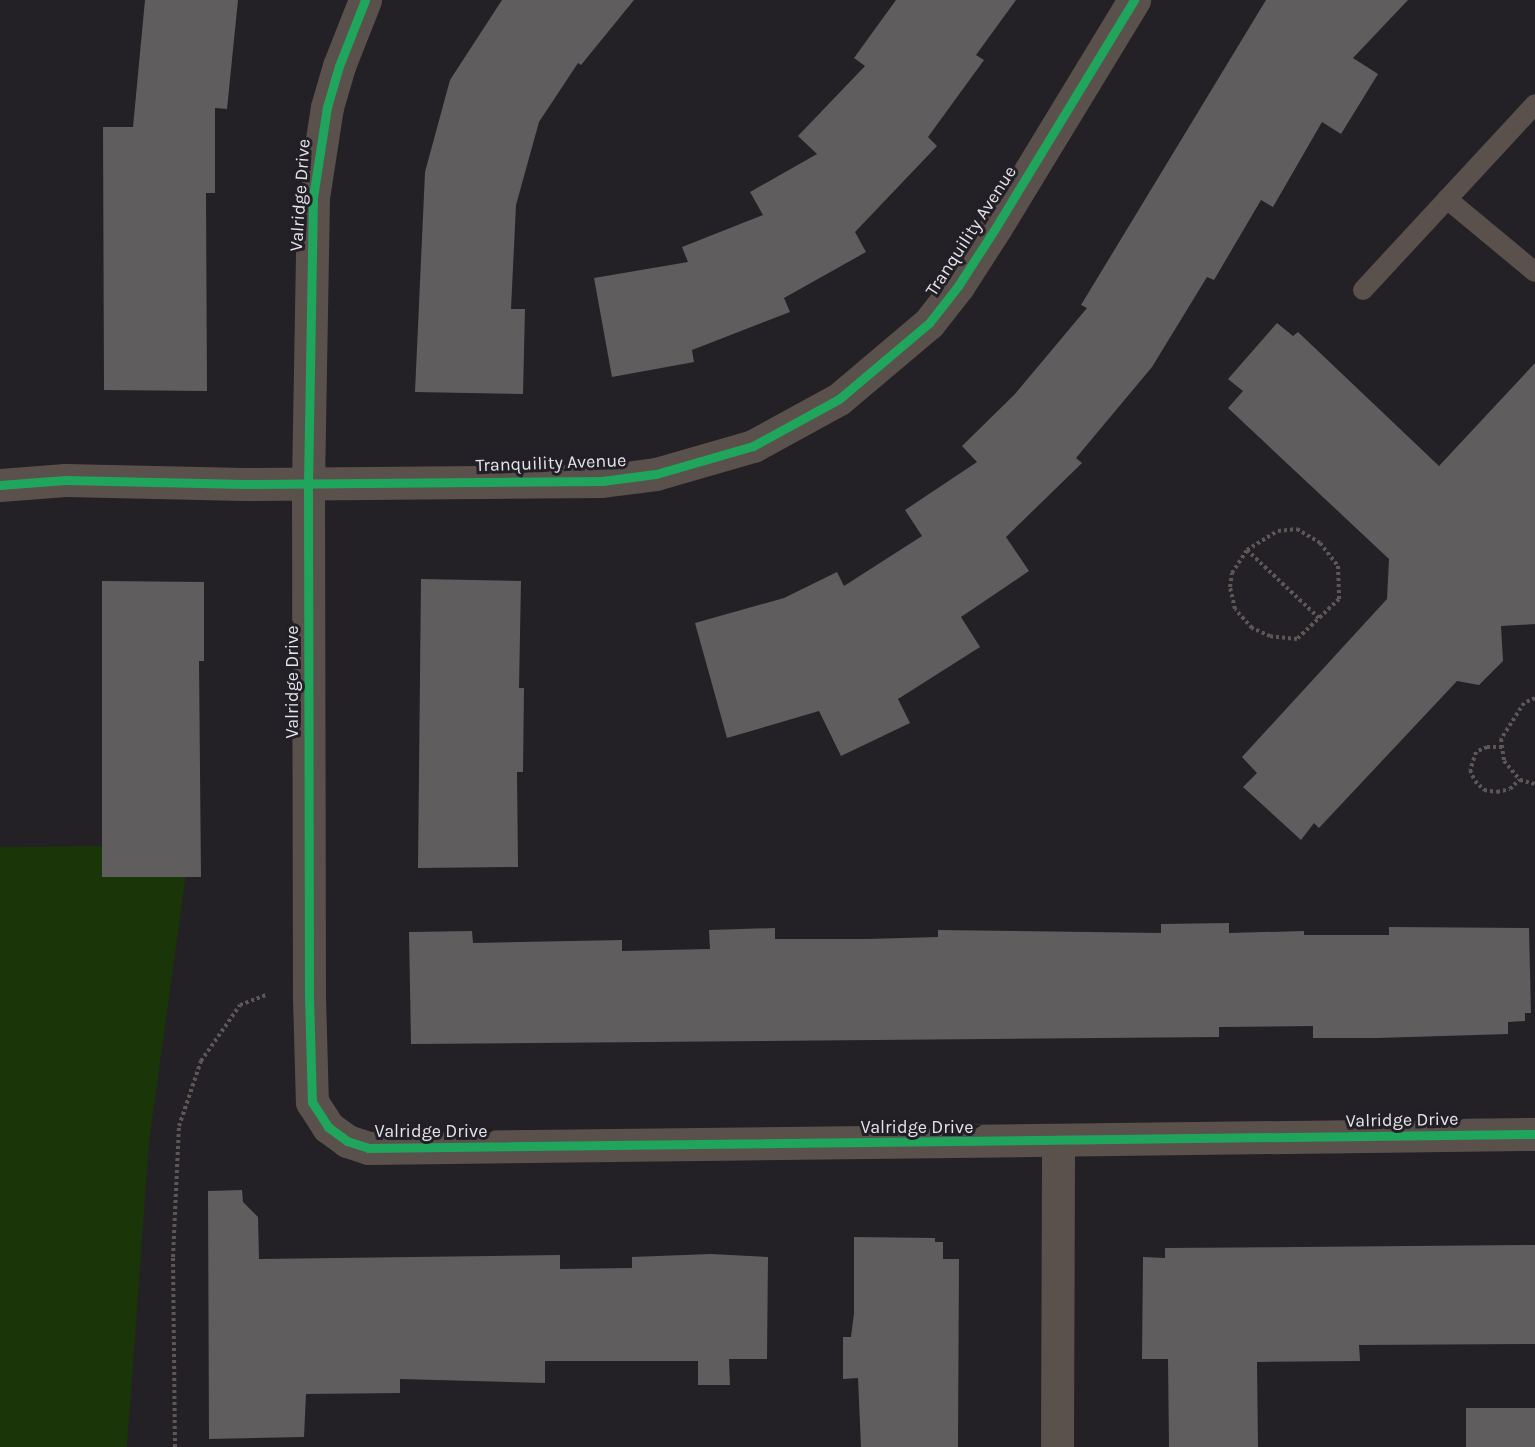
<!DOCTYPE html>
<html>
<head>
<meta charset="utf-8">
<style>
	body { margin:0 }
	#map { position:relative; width:1535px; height:1447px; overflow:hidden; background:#232125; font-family:Karla,sans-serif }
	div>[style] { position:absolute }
	.green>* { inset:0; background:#1a3507 }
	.building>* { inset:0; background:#605d5e }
	.path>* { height:4px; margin-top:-2px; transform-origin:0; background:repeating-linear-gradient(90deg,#5e5755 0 3px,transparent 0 6px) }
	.service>* { height:20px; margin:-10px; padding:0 10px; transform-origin:10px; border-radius:10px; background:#5a514c }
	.minor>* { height:33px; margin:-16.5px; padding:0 16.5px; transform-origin:16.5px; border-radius:16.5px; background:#5a514c }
	.cycleway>* { height:9px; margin:-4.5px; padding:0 4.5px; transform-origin:4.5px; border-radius:4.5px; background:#20a55d }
	span { translate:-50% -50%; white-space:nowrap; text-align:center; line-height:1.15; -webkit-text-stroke:6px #221f27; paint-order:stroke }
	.street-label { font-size:18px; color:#e6e5ea }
</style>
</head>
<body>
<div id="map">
	<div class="green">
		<div style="clip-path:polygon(190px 845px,149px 1142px,127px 1447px,0 1447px,0 847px)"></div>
	</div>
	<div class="building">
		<div style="clip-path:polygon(145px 0,238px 0,227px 109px,215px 108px,215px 193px,206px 193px,207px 391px,104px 390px,103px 127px,133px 127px)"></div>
		<div style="clip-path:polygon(502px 0,634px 0,581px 65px,578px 63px,539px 122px,516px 205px,511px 309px,525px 309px,523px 394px,415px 392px,425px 172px,450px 80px)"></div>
		<div style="clip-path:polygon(896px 0,1016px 0,976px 55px,984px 60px,928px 137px,937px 146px,855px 232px,866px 252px,784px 298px,790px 312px,692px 350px,694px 362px,612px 377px,594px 278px,688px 262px,682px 247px,763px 215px,750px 192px,817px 154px,798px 136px,865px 66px,854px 58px)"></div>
		<div style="clip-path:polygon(1266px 0,1408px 0,1353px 58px,1378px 74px,1341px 134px,1322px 122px,1273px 207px,1261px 200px,1214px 280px,1207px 277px,1152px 367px,1076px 458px,1082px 463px,1006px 537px,1029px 571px,961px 617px,980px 647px,898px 699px,910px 723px,841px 756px,819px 711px,727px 738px,695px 623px,784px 598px,837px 572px,844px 586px,922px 536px,905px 510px,977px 462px,962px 446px,1015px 394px,1087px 308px,1081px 305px)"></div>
		<div style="clip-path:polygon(1277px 323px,1293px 336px,1298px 332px,1439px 466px,1535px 363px,1535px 624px,1501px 626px,1503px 661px,1479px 685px,1457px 681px,1319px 828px,1314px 823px,1301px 840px,1243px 787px,1257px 773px,1242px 757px,1387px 599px,1389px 559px,1228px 408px,1243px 391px,1228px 379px)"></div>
		<div style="clip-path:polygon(421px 579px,521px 581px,519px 688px,524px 688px,523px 772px,517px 772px,518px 867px,418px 868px)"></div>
		<div style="clip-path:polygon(102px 581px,204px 582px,204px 661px,199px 661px,201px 877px,102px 877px)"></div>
		<div style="clip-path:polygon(1229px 923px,1229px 933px,1304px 931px,1304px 935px,1389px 935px,1389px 927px,1529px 928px,1531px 1013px,1525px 1013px,1525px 1021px,1508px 1022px,1508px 1034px,1377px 1038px,1313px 1038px,1313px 1026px,1219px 1027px,1219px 1037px,411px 1044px,409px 932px,472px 931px,473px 943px,622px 940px,622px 951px,710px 949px,709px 930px,775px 928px,775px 939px,867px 939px,938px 937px,938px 930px,1161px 933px,1161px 924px)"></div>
		<div style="clip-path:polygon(242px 1190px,243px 1202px,258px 1217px,259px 1259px,560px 1255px,560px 1269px,632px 1268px,632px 1257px,711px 1254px,768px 1257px,767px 1359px,729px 1359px,730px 1385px,698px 1385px,698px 1361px,545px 1361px,545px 1383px,400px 1379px,400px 1393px,306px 1394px,304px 1437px,209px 1439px,208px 1191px)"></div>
		<div style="clip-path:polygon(854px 1237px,935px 1238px,935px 1242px,943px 1242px,943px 1259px,959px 1259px,958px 1447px,861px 1447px,858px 1378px,843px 1379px,843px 1337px,851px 1337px,854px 1313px)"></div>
		<div style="clip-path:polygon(1535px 1245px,1535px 1344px,1359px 1345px,1360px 1361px,1257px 1362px,1258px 1447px,1169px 1447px,1168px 1359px,1142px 1359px,1143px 1257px,1165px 1258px,1165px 1248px)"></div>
		<div style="clip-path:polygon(1466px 1408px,1535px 1408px,1535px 1447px,1466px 1447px)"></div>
	</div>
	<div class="path">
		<div style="left:1297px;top:529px;width:27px;rotate:31deg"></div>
		<div style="left:1320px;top:543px;width:29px;rotate:52deg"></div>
		<div style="left:1338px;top:566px;width:33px;rotate:88deg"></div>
		<div style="left:1339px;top:599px;width:58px;rotate:136.4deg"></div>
		<div style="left:1297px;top:639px;width:27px;rotate:-174deg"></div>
		<div style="left:1270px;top:636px;width:20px;rotate:-156deg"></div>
		<div style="left:1252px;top:628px;width:25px;rotate:-132deg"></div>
		<div style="left:1235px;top:609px;width:23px;rotate:-103deg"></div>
		<div style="left:1230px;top:587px;width:14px;rotate:-82deg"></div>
		<div style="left:1232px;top:573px;width:27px;rotate:-57deg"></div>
		<div style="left:1247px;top:550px;width:36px;rotate:-32deg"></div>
		<div style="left:1278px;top:531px;width:19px;rotate:-6deg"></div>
		<div style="left:1247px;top:550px;width:99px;rotate:43.4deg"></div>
		<div style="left:1535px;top:698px;width:12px;rotate:156deg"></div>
		<div style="left:1524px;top:703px;width:43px;rotate:122.6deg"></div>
		<div style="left:1501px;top:739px;width:22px;rotate:82deg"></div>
		<div style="left:1504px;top:761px;width:25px;rotate:50deg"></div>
		<div style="left:1520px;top:780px;width:16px;rotate:15deg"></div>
		<div style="left:1502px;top:747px;width:15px;rotate:180deg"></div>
		<div style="left:1487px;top:747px;width:12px;rotate:156deg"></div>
		<div style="left:1476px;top:752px;width:19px;rotate:108deg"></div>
		<div style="left:1470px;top:770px;width:12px;rotate:66deg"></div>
		<div style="left:1475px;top:781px;width:13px;rotate:45deg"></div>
		<div style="left:1484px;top:790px;width:13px;rotate:9deg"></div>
		<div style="left:1497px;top:792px;width:13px;rotate:-13deg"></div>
		<div style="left:1510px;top:789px;width:13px;rotate:-45deg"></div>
		<div style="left:175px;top:1447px;width:190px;rotate:-90.6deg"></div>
		<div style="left:173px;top:1257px;width:131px;rotate:-87.4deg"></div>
		<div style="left:179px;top:1126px;width:69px;rotate:-71.3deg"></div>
		<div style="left:201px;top:1061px;width:68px;rotate:-55.1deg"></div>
		<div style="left:240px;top:1005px;width:28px;rotate:-21deg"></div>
	</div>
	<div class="service">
		<div style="left:1447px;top:199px;width:114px;rotate:39.7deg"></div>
		<div style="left:1363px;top:290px;width:253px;rotate:-47.2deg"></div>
	</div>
	<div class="minor">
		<div style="left:365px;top:0;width:71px;rotate:111.5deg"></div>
		<div style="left:339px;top:66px;width:43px;rotate:106.3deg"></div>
		<div style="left:327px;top:107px;width:91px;rotate:98.8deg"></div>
		<div style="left:313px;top:197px;width:287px;rotate:91deg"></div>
		<div style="left:308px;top:484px;width:513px;rotate:89.89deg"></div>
		<div style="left:309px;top:997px;width:105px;rotate:88.4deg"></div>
		<div style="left:312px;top:1102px;width:30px;rotate:57deg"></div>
		<div style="left:328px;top:1127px;width:24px;rotate:36deg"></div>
		<div style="left:347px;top:1141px;width:22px;rotate:18deg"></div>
		<div style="left:368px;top:1148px;width:1167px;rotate:-0.69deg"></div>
		<div style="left:0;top:485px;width:65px;rotate:-4.4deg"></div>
		<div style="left:65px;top:480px;width:179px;rotate:1.3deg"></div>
		<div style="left:244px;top:484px;width:358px;rotate:-0.5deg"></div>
		<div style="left:602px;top:481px;width:54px;rotate:-7.4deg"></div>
		<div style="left:656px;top:474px;width:101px;rotate:-16.1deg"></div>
		<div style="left:753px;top:446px;width:98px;rotate:-28.7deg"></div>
		<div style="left:839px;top:399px;width:118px;rotate:-40.2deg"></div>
		<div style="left:929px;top:323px;width:47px;rotate:-51.9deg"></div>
		<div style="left:958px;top:286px;width:70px;rotate:-57.2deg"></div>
		<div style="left:996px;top:227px;width:266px;rotate:-58.7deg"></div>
		<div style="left:1057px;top:1447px;width:304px;rotate:-89.8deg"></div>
	</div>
	<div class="cycleway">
		<div style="left:365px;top:0;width:71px;rotate:111.5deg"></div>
		<div style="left:339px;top:66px;width:43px;rotate:106.3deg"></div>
		<div style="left:327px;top:107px;width:91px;rotate:98.8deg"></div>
		<div style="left:313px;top:197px;width:287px;rotate:91deg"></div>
		<div style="left:308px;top:484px;width:513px;rotate:89.89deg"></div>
		<div style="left:309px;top:997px;width:105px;rotate:88.4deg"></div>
		<div style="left:312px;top:1102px;width:30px;rotate:57deg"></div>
		<div style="left:328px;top:1127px;width:24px;rotate:36deg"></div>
		<div style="left:347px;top:1141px;width:22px;rotate:18deg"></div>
		<div style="left:368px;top:1148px;width:1167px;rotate:-0.69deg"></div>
		<div style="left:0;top:485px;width:65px;rotate:-4.4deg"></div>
		<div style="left:65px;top:480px;width:179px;rotate:1.3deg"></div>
		<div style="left:244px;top:484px;width:358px;rotate:-0.5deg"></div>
		<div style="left:602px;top:481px;width:54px;rotate:-7.4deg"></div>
		<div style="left:656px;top:474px;width:101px;rotate:-16.1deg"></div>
		<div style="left:753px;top:446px;width:98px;rotate:-28.7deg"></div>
		<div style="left:839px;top:399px;width:118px;rotate:-40.2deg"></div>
		<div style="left:929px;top:323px;width:47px;rotate:-51.9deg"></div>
		<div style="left:958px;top:286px;width:70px;rotate:-57.2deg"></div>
		<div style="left:996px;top:227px;width:266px;rotate:-58.7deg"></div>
	</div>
	<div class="street-label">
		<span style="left:300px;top:195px;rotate:-86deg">Valridge Drive</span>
		<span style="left:971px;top:231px;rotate:-57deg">Tranquility Avenue</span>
		<span style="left:551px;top:463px;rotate:-2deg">Tranquility Avenue</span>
		<span style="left:292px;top:682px;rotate:-90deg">Valridge Drive</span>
		<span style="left:1402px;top:1120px;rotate:-1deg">Valridge Drive</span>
		<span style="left:917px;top:1127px">Valridge Drive</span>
		<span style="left:431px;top:1131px">Valridge Drive</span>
	</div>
</div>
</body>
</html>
